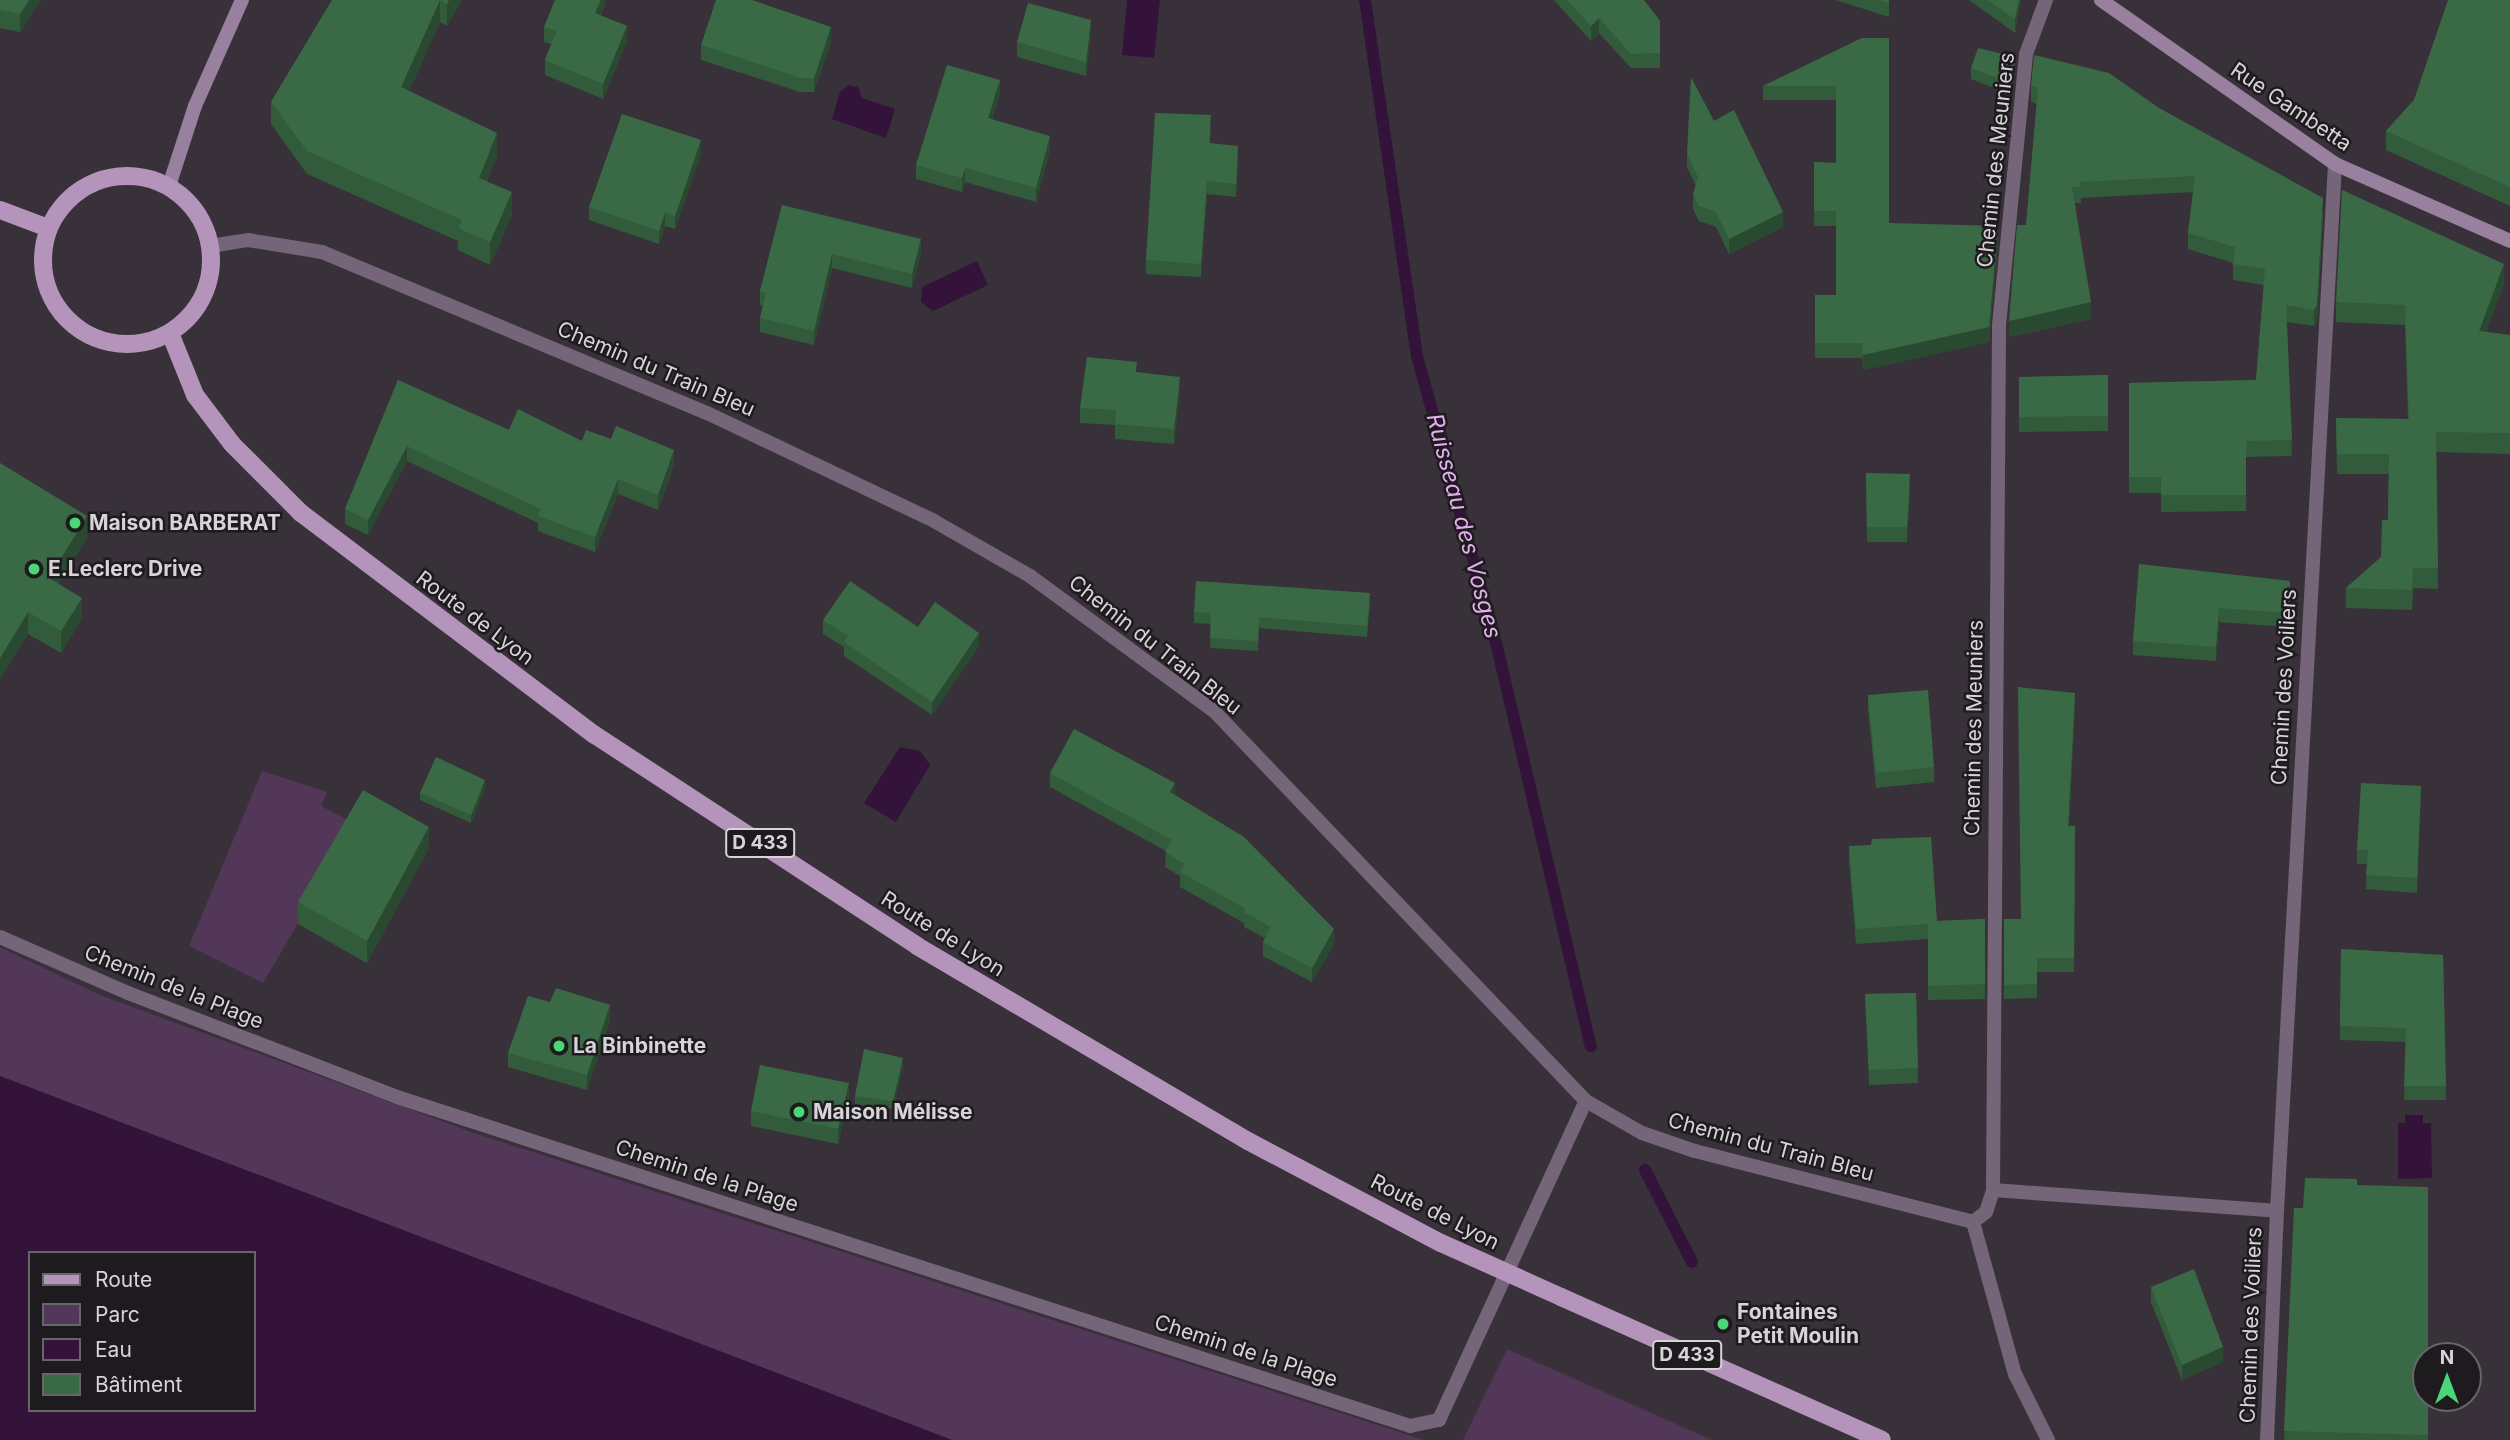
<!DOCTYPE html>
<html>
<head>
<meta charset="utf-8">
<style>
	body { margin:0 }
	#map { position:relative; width:2510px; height:1440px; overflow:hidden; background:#39313a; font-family:Inter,sans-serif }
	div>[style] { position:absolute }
	.green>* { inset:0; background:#533759 }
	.water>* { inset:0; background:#331339 }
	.stream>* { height:12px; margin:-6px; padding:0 6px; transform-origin:6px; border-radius:6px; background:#331339 }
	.street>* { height:14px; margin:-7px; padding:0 7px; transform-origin:7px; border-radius:7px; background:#756578 }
	.secondary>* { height:14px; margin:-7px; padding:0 7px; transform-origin:7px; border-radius:7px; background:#99809e }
	.primary>* { height:18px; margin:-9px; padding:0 9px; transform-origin:9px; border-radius:9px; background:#b594bb }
	.primary>.ring { margin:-9px; padding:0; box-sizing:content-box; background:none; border:18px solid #b594bb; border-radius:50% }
	.primary-bridge>* { height:18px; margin:-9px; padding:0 9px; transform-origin:9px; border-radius:9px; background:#b594bb }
	.wall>* { inset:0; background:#325b3b }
	.shaded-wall>* { inset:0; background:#294a30 }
	.building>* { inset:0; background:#3a6a45 }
	.dots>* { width:19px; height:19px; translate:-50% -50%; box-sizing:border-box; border:4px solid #1e1b1f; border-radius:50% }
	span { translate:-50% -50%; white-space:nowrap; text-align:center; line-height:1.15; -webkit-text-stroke:5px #1e1b1f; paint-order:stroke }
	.shield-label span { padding:2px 5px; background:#1e1b1f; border:2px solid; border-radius:5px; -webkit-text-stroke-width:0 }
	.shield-label { font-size:19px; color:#d8d3d9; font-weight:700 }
	.street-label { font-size:21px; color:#d8d3d9 }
	.poi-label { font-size:21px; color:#d8d3d9; font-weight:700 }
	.left { translate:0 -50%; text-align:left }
	.water-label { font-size:23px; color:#e5adef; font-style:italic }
	.legend { position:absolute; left:28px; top:1251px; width:228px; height:161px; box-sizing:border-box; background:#1e1b1f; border:2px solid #686569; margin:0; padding:9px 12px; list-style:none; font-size:21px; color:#d8d3d9 }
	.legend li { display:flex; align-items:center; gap:14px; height:35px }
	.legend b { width:35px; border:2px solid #686569 }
	.north { position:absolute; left:2412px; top:1342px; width:70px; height:70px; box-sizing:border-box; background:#1e1b1f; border:2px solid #686569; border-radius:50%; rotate:0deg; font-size:19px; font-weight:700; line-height:28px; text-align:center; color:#d8d3d9 }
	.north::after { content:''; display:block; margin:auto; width:24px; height:32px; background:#4bd677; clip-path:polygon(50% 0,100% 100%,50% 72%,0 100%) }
</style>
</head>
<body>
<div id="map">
	<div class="green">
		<div style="clip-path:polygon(262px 771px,327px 792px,321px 806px,356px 824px,263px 983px,189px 946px)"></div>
		<div style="clip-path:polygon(0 947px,100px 995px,474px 1133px,1424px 1440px,952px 1440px,0 1076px)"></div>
		<div style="clip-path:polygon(1507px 1349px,1712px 1440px,1463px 1440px)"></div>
	</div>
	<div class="water">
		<div style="clip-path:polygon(1127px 0,1160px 0,1154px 58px,1122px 55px)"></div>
		<div style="clip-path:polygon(849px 85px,858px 87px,862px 98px,895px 109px,886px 138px,832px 119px,840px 92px)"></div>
		<div style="clip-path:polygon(977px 261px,988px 285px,933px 311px,921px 302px,922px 287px)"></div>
		<div style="clip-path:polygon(900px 747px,920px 751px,930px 765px,896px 822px,864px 803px)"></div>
		<div style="clip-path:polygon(evenodd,0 1076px,952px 1440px,0 1440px,0 1076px,30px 1253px,254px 1253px,254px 1410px,30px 1410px,30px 1253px)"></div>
		<div style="clip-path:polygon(2405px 1115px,2423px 1115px,2423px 1123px,2431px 1123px,2432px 1178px,2398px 1179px,2398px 1123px,2405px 1123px)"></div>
	</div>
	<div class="stream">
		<div style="left:1365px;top:0;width:360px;rotate:81.7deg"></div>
		<div style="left:1417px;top:356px;width:306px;rotate:74.6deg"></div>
		<div style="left:1498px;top:651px;width:406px;rotate:76.8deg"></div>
		<div style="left:1645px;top:1170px;width:103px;rotate:62.9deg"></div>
	</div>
	<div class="street">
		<div style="left:210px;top:246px;width:38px;rotate:-9deg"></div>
		<div style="left:248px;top:240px;width:75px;rotate:9.2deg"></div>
		<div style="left:322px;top:252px;width:417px;rotate:22.7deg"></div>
		<div style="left:707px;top:413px;width:251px;rotate:25.4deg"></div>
		<div style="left:934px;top:521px;width:111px;rotate:29.8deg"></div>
		<div style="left:1030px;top:576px;width:230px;rotate:36.3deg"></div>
		<div style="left:1215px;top:712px;width:538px;rotate:46.36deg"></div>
		<div style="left:1586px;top:1101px;width:64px;rotate:29.7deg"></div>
		<div style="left:1642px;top:1133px;width:56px;rotate:18.8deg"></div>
		<div style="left:1695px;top:1151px;width:287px;rotate:14.3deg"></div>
		<div style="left:0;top:937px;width:140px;rotate:23.6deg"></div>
		<div style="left:128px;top:993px;width:288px;rotate:21.1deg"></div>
		<div style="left:397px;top:1097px;width:1065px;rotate:17.99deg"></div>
		<div style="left:1410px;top:1426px;width:30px;rotate:-12deg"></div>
		<div style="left:1439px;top:1420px;width:351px;rotate:-65.3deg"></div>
		<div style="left:1993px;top:1190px;width:285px;rotate:4.2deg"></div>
		<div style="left:2277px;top:1211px;width:1049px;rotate:-86.83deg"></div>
		<div style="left:1973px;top:1222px;width:16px;rotate:-38deg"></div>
		<div style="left:1986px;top:1212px;width:23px;rotate:-72deg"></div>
		<div style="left:1993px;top:1190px;width:865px;rotate:-89.6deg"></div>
		<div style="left:1999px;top:325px;width:272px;rotate:-84.3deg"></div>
		<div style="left:2026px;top:54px;width:58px;rotate:-69.7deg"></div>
		<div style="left:1973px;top:1222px;width:158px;rotate:74.6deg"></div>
		<div style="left:2015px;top:1374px;width:74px;rotate:63.4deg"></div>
		<div style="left:2267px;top:1440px;width:229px;rotate:-87.5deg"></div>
	</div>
	<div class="secondary">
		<div style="left:2101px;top:0;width:286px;rotate:35deg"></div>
		<div style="left:2335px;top:164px;width:191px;rotate:23.7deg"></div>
		<div style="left:169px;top:186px;width:84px;rotate:-72deg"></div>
		<div style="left:195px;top:106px;width:116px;rotate:-66.1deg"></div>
	</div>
	<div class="primary">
		<div class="ring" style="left:43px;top:176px;width:150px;height:150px"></div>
		<div style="left:0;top:210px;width:51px;rotate:20.6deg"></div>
		<div style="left:170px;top:333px;width:67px;rotate:68deg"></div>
		<div style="left:195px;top:395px;width:61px;rotate:52.9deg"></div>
		<div style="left:232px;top:444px;width:98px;rotate:45deg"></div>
		<div style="left:301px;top:513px;width:368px;rotate:37.1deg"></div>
		<div style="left:595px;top:735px;width:385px;rotate:33.2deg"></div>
		<div style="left:917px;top:946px;width:384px;rotate:30.5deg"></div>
		<div style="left:1248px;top:1141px;width:218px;rotate:27.9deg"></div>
		<div style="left:1561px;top:1297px;width:351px;rotate:24deg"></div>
	</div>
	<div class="primary-bridge">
		<div style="left:1441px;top:1243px;width:132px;rotate:24.2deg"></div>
	</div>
	<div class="wall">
		<div style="clip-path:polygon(0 0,41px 0,20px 32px,0 28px)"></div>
		<div style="clip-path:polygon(332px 0,462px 0,447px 26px,440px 22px,409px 91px,497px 156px,487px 181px,512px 215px,490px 265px,458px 250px,458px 241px,307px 174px,271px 124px,271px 102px)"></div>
		<div style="clip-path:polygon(605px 0,605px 4px,601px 15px,627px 41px,603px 99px,545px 75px,545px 60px,551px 44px,544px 42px,544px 27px)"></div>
		<div style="clip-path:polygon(1554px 0,1644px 0,1660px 21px,1660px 68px,1631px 68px,1599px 33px,1591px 41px)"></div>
		<div style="clip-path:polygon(1836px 0,1889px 0,1889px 17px)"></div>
		<div style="clip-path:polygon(1969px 0,2021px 0,2015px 33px)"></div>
		<div style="clip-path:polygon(2510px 0,2510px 206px,2386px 150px,2386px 131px,2414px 100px)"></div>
		<div style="clip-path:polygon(1091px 35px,1086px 76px,1017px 57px,1017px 42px)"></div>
		<div style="clip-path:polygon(1862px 38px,1889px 223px,1998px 241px,1989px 342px,1863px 370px,1862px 358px,1815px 358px,1815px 295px,1836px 295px,1836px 226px,1814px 226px,1814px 162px,1836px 163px,1836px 100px,1763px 100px,1763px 86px)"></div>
		<div style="clip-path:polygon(831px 42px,814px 92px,800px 92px,701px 60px,701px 45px)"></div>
		<div style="clip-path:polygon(2015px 67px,2012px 95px,1971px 79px,1971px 68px)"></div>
		<div style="clip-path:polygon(2031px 86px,2159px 108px,2323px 214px,2317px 322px,2314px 326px,2287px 322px,2292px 456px,2246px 457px,2246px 511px,2161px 512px,2161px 493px,2129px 493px,2129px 383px,2256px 380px,2264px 285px,2233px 280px,2233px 263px,2188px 249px,2188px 233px,2193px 192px,2081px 198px,2081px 203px,2075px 203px,2091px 319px,2009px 337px,2026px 225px,2037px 104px,2031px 102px)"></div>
		<div style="clip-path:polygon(1000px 94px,992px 119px,1050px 150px,1036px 202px,965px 182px,962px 192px,916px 179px,916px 165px)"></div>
		<div style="clip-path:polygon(1714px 121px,1783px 227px,1729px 254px,1716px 227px,1699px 221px,1693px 209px,1693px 194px,1696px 186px,1687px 167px,1687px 153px)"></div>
		<div style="clip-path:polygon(1211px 129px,1210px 143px,1238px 159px,1236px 197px,1207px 194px,1201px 277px,1146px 274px,1146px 260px)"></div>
		<div style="clip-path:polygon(701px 154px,675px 229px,665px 226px,659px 244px,589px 220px,589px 207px)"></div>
		<div style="clip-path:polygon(782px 205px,921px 253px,912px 288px,832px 268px,814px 345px,760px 332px,760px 318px,763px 306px,760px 305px,760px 291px)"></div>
		<div style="clip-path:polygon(2504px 284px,2486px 332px,2510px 335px,2510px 454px,2436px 452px,2438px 589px,2413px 588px,2412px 610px,2346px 608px,2346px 588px,2381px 557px,2388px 520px,2389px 474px,2337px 474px,2336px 418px,2408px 419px,2405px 325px,2336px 322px,2336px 302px)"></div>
		<div style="clip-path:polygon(1137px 372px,1180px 391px,1174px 444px,1115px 439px,1115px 425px,1080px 423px,1080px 408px)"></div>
		<div style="clip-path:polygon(2108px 375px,2108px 431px,2019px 432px,2019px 377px)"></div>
		<div style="clip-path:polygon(398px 380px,509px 430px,582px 441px,674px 465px,658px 510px,618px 494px,595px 552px,538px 531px,538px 523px,407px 461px,368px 535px,345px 524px,345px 509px)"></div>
		<div style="clip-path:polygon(0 463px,87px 538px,58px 584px,82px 619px,61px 653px,28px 634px,0 679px)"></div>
		<div style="clip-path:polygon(1866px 473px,1910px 489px,1907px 542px,1867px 542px)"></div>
		<div style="clip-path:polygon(2290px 581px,2289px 627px,2219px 622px,2216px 661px,2133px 655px,2133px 641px)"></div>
		<div style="clip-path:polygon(1370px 603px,1367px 637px,1259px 628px,1258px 651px,1210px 648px,1211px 624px,1194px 623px,1194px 612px)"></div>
		<div style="clip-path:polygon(823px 620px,918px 627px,979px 646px,932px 715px,844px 656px,844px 647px,823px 634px)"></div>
		<div style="clip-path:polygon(1868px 695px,1934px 767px,1934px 782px,1876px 788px,1868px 709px)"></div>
		<div style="clip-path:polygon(2075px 707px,2069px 826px,2075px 826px,2074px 972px,2037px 972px,2037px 998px,2004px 999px,2004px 919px,2021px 919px)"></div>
		<div style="clip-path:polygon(1050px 773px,1175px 795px,1334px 944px,1312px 982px,1263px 956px,1263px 942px,1265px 938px,1244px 927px,1244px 923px,1180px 887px,1180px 876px,1165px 867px,1166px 851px,1050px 787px)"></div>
		<div style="clip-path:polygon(2421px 786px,2417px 893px,2366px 889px,2367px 864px,2357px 864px,2357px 850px)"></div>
		<div style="clip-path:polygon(485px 788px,471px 823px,420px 800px,420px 793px)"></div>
		<div style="clip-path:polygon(1849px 846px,1937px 921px,1985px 919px,1985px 999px,1928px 1000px,1928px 939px,1856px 944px,1849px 861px)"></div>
		<div style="clip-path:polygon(429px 848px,367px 963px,298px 924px,298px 902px)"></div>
		<div style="clip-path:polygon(2341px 949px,2443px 955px,2446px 1100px,2404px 1100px,2406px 1042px,2340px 1040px)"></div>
		<div style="clip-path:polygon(1916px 993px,1918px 1083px,1869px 1085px,1865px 994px)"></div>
		<div style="clip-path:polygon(610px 1020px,587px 1090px,508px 1067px,508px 1053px)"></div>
		<div style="clip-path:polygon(903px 1066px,893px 1109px,855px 1104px,855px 1096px)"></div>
		<div style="clip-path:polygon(849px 1098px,838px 1144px,751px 1126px,751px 1111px)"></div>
		<div style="clip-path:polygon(2357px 1185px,2428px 1398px,2428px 1440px,2284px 1440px,2303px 1208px)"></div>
		<div style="clip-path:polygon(2151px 1287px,2223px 1362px,2182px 1380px,2151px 1302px)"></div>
	</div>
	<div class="shaded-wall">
		<div style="clip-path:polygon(29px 0,41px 0,20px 32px,20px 14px)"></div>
		<div style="clip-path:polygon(440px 0,440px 22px,401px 110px,401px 87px)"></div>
		<div style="clip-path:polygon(449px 0,462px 0,447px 26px,447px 4px)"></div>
		<div style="clip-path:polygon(601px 0,605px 0,605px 4px,595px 28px,595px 13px)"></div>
		<div style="clip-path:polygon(2019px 0,2021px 0,2015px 33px,2015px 19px)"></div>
		<div style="clip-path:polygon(1599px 18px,1599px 33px,1591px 41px,1591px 26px)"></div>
		<div style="clip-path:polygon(1091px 20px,1091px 35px,1086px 76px,1086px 62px)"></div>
		<div style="clip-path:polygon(627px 26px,627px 41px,603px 99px,603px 84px)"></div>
		<div style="clip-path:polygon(831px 27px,831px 42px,814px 92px,814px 78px)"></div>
		<div style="clip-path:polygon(1000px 80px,1000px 94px,988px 132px,988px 118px)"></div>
		<div style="clip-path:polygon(497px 133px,497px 156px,479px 200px,479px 178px)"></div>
		<div style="clip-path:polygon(1050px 136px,1050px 150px,1036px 202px,1036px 188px)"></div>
		<div style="clip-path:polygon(701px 140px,701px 154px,675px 229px,675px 216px)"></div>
		<div style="clip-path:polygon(965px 168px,965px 182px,962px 192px,962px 178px)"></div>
		<div style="clip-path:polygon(1207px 181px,1207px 194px,1201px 277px,1201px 264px)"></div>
		<div style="clip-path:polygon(512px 192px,512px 215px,490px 265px,490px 242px)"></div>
		<div style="clip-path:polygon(2323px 198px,2317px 322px,2314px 326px,2314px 310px)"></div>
		<div style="clip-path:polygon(665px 212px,665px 226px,659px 244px,659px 231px)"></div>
		<div style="clip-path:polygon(1783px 212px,1783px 227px,1729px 254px,1729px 239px)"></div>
		<div style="clip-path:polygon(1998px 226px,1998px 241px,1989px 342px,1863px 370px,1863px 355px)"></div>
		<div style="clip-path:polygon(921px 239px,921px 253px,912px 288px,912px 274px)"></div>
		<div style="clip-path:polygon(832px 254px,832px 268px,814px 345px,814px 331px)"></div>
		<div style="clip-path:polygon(2504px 264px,2504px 284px,2479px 351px,2479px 331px)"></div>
		<div style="clip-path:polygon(2091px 302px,2091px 319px,2009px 337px,2009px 321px)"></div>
		<div style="clip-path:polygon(1180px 377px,1180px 391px,1174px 444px,1174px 429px)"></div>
		<div style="clip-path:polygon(407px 446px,407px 461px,368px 535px,368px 520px)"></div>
		<div style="clip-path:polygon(674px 450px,674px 465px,658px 510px,658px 495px)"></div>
		<div style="clip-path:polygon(1910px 474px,1910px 489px,1907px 542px,1907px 527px)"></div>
		<div style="clip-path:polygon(618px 479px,618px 494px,595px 552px,595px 537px)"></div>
		<div style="clip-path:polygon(87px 516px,87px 538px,49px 600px,49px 578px)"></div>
		<div style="clip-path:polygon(82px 598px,82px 619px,61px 653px,61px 631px)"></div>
		<div style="clip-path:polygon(2219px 608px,2219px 622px,2216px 661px,2216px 647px)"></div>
		<div style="clip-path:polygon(28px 612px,28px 634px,0 679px,0 658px)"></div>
		<div style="clip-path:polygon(979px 633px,979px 646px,932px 715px,932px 702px)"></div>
		<div style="clip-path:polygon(2075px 693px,2075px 707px,2068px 839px,2068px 826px)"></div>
		<div style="clip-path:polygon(485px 780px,485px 788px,471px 823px,471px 815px)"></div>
		<div style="clip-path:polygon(1175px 783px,1175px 798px,1170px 792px)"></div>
		<div style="clip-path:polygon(429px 827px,429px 848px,367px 963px,367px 941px)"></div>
		<div style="clip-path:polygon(1334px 929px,1334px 944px,1312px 982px,1312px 968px)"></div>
		<div style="clip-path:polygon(610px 1005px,610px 1020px,587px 1090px,587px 1075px)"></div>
		<div style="clip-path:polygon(903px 1058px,903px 1066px,893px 1109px,893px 1101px)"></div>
		<div style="clip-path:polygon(849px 1083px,849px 1098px,838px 1144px,838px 1129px)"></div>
		<div style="clip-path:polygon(2223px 1347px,2223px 1362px,2182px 1380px,2182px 1365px)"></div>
	</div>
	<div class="building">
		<div style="clip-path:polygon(0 0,29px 0,20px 14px,0 10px)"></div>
		<div style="clip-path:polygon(332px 0,440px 0,401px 87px,497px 133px,479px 178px,512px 192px,490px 242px,458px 228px,462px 220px,307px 151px,271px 102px)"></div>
		<div style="clip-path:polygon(440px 0,449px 0,447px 4px)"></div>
		<div style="clip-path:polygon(555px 0,601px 0,595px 13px,627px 26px,603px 84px,545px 60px,557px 31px,544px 27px)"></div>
		<div style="clip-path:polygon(716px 0,752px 0,831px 27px,814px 78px,800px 78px,701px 45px)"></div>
		<div style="clip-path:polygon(1567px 0,1644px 0,1660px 21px,1660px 53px,1631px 54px,1599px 18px,1591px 26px)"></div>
		<div style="clip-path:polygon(1878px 0,1889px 0,1889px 3px)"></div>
		<div style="clip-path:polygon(1988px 0,2019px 0,2015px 19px)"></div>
		<div style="clip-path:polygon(2448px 0,2510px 0,2510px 187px,2386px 131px,2414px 100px)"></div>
		<div style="clip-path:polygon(1028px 3px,1091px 20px,1086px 62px,1017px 42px)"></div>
		<div style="clip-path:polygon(1862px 38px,1889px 38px,1889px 223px,1998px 226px,1989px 327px,1863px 355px,1862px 343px,1815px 343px,1815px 295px,1836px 295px,1836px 211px,1814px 211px,1814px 162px,1836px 163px,1836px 86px,1763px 86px)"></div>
		<div style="clip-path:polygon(1978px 48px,2015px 57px,2012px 84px,1971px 68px)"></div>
		<div style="clip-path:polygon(2034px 55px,2109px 73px,2159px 108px,2323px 198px,2317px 305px,2314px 310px,2286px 305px,2292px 440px,2246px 441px,2246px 495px,2161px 495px,2161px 477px,2129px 477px,2129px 383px,2256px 380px,2265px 269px,2233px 264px,2235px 247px,2188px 233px,2195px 176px,2080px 182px,2081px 187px,2072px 187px,2091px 302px,2009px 321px,2017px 225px,2026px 225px,2038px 88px,2031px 86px)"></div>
		<div style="clip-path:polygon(947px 65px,1000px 80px,988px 118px,1050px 136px,1036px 188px,965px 168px,962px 178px,916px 165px)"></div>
		<div style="clip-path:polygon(1691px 77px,1714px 121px,1734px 110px,1783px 212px,1729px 239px,1716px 212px,1699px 206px,1693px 194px,1698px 177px,1687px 153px)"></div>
		<div style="clip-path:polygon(1155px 113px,1211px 115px,1209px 143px,1238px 146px,1236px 184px,1207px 181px,1201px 264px,1146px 260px)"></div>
		<div style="clip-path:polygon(622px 114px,701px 140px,675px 216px,665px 212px,659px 231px,589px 207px)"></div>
		<div style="clip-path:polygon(2342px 190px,2504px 264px,2479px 331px,2510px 335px,2510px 433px,2436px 432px,2438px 568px,2413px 568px,2412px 590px,2346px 588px,2381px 557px,2382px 520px,2388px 520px,2389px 454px,2337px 454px,2336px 418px,2409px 419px,2405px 305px,2336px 302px)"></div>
		<div style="clip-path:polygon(782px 205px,921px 239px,912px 274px,832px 254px,814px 331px,760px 318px,766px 293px,760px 291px)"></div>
		<div style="clip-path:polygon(1087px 357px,1137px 362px,1136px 372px,1180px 377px,1174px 429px,1115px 424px,1116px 410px,1080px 408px)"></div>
		<div style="clip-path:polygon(2108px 375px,2108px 416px,2019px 417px,2019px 377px)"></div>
		<div style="clip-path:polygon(398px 380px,509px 430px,518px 409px,582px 441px,586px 430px,611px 439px,616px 426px,674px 450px,658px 495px,618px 479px,595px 537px,538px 516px,541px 509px,407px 446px,368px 520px,345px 509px)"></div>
		<div style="clip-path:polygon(0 463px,87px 516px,49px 578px,82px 598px,61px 631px,28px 612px,0 658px)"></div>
		<div style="clip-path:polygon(1866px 473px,1910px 474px,1907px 527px,1867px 527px)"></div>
		<div style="clip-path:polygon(2139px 564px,2290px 581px,2289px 613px,2219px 608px,2216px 647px,2133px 641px)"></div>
		<div style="clip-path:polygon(850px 581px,918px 627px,935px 602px,979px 633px,932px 702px,844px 642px,848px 636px,823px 620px)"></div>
		<div style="clip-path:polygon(1196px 581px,1370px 593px,1367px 626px,1259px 617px,1258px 641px,1210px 638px,1211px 613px,1194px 612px)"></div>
		<div style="clip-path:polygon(2018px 687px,2075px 693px,2068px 826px,2075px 826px,2074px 958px,2037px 958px,2037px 984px,2004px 985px,2004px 919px,2021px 919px)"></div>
		<div style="clip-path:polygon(1928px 690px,1934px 767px,1876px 773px,1868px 695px)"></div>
		<div style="clip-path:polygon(1074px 729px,1175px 783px,1170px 792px,1244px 837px,1334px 929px,1312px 968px,1263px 942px,1271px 927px,1244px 912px,1246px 909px,1180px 872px,1185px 864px,1165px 852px,1172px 840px,1050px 773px)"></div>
		<div style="clip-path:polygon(436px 757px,485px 780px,471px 815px,420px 793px)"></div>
		<div style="clip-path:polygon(2361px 783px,2421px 786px,2417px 878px,2366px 875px,2368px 850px,2357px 850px)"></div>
		<div style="clip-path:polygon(363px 790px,429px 827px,367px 941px,298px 902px)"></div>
		<div style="clip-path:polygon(1931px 837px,1937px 921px,1985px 919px,1985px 984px,1928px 986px,1928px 924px,1856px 929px,1849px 846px,1871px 845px,1872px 839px)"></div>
		<div style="clip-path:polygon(2341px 949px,2443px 955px,2446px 1086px,2404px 1086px,2406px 1028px,2340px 1026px)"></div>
		<div style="clip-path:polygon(556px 988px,610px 1005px,587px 1075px,508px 1053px,528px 996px,550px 1002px)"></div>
		<div style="clip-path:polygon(1916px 993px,1918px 1068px,1869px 1070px,1865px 994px)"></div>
		<div style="clip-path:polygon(864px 1049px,903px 1058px,893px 1101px,855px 1096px)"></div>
		<div style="clip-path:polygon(760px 1065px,849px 1083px,838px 1129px,751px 1111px)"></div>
		<div style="clip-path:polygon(2305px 1178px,2357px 1179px,2357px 1185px,2428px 1187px,2428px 1356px,2426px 1356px,2426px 1398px,2428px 1398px,2428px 1435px,2284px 1431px,2294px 1208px,2303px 1208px)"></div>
		<div style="clip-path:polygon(2194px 1269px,2223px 1347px,2182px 1365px,2151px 1287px)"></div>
	</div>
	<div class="dots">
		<div style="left:75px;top:523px;background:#4bd677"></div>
		<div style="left:34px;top:569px;background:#4bd677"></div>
		<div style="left:559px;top:1046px;background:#4bd677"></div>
		<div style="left:799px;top:1112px;background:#4bd677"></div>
		<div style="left:1723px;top:1324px;background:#4bd677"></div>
	</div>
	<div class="shield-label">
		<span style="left:760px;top:843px">D 433</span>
		<span style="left:1687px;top:1355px">D 433</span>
	</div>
	<div class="street-label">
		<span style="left:2291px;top:107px;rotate:34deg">Rue Gambetta</span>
		<span style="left:1996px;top:160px;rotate:-84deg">Chemin des Meuniers</span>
		<span style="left:656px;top:369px;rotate:23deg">Chemin du Train Bleu</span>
		<span style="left:475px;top:618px;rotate:37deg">Route de Lyon</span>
		<span style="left:1155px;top:645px;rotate:38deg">Chemin du Train Bleu</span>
		<span style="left:2284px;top:687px;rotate:-87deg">Chemin des Voiliers</span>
		<span style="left:1974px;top:728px;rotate:-89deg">Chemin des Meuniers</span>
		<span style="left:943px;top:934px;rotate:32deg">Route de Lyon</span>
		<span style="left:174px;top:987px;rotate:22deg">Chemin de la Plage</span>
		<span style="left:1771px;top:1147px;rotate:15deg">Chemin du Train Bleu</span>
		<span style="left:707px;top:1176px;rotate:18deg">Chemin de la Plage</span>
		<span style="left:1435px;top:1212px;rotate:27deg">Route de Lyon</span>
		<span style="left:2251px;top:1325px;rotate:-88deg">Chemin des Voiliers</span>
		<span style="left:1246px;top:1351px;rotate:18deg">Chemin de la Plage</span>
	</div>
	<div class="poi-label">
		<span class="left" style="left:89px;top:523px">Maison BARBERAT</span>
		<span class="left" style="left:48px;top:569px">E.Leclerc Drive</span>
		<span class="left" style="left:573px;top:1046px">La Binbinette</span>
		<span class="left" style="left:813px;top:1112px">Maison Mélisse</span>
		<span class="left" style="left:1737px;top:1324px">Fontaines<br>Petit Moulin</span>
	</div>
	<div class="water-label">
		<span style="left:1464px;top:526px;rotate:75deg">Ruisseau des Vosges</span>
	</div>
	<ul class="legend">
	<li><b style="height:9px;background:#b594bb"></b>Route</li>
	<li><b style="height:19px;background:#533759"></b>Parc</li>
	<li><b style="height:19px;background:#331339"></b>Eau</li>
	<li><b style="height:19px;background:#3a6a45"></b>Bâtiment</li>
	</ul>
	<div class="north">N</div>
</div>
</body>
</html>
